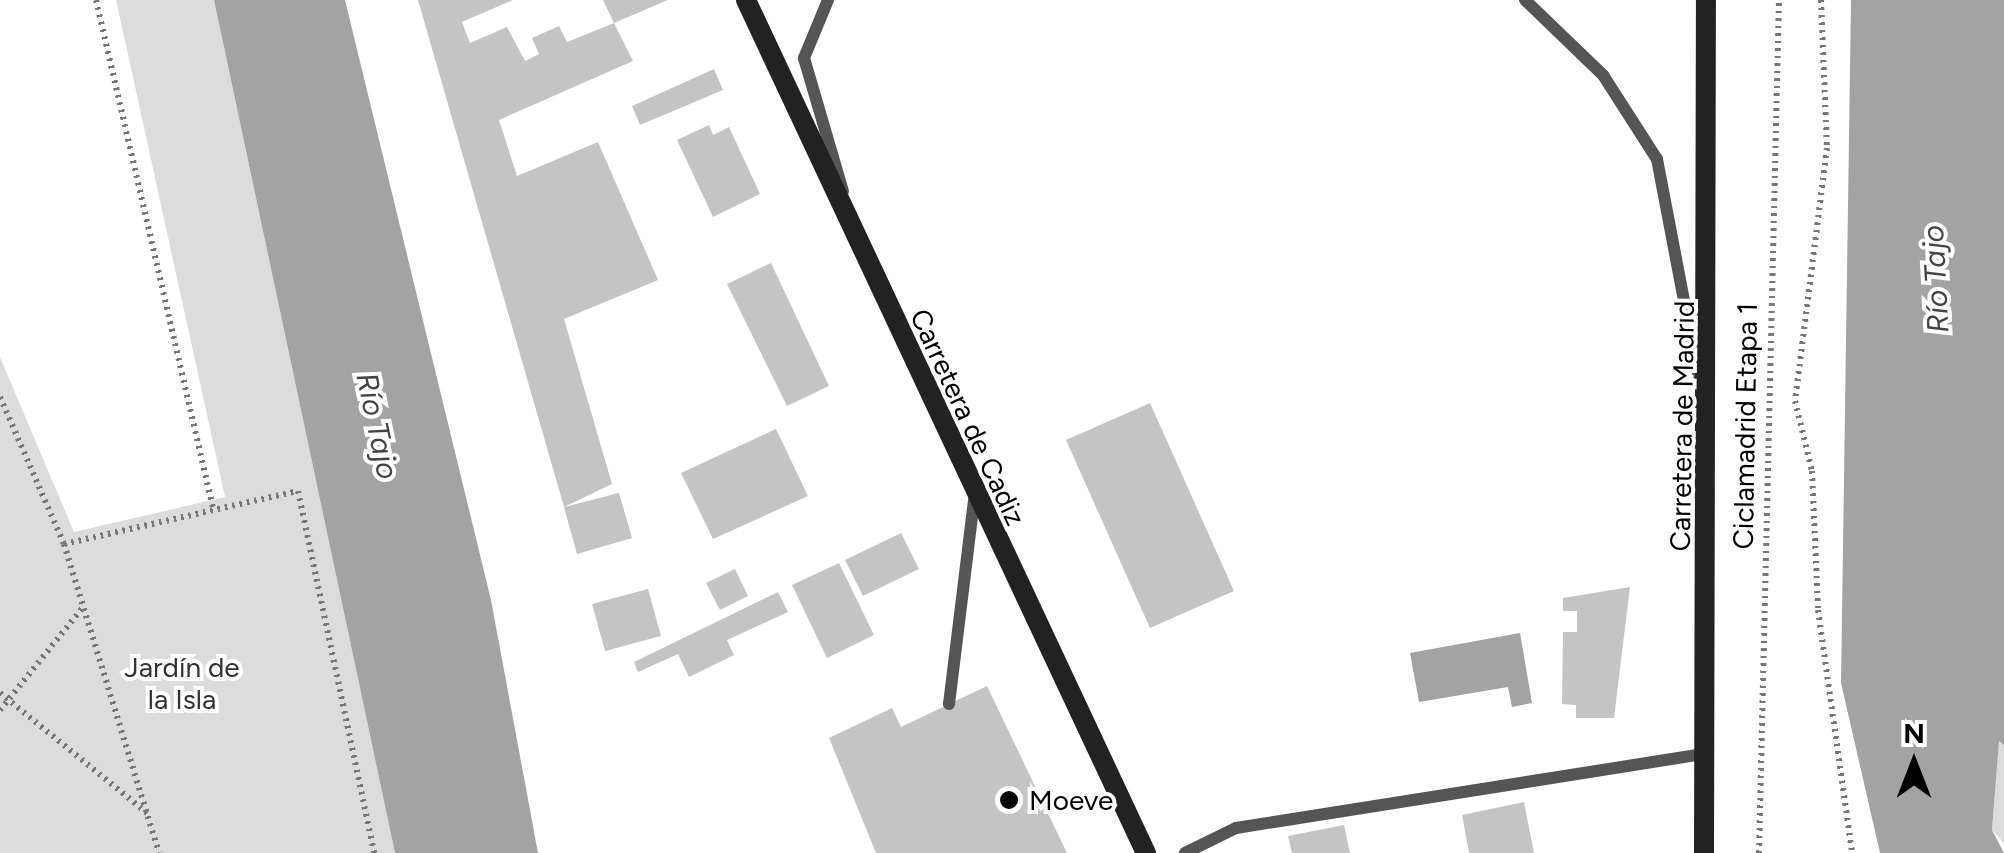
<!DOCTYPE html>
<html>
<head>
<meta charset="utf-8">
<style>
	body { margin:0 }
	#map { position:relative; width:2004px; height:853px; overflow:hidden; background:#fff; font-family:Figtree,sans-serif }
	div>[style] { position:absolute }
	.green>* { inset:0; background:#dcdcdc }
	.water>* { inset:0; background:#a3a3a3 }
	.building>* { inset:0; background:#c4c4c4 }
	.path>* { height:6px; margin-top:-3px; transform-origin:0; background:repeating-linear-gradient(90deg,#777 0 2.5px,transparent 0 7.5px) }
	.lane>* { height:12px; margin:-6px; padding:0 6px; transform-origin:6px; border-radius:6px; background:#555 }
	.secondary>* { height:20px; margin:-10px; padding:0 10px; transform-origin:10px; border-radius:10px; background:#222 }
	.dots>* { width:28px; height:28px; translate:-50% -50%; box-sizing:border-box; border:5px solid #fff; border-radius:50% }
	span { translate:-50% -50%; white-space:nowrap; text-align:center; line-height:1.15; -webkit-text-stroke:8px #fff; paint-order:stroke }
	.street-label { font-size:28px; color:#000 }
	.park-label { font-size:28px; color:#333 }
	.poi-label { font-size:28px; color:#000 }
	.left { translate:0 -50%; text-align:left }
	.water-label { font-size:30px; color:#444; font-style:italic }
	.north { position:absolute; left:1864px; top:713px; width:100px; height:100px; -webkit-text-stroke:8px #fff; paint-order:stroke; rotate:0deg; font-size:28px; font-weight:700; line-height:40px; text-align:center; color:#000 }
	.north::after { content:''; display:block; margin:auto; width:35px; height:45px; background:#000; clip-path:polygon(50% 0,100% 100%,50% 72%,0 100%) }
</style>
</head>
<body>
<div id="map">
	<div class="green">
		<div style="clip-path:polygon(116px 0,214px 0,395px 853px,0 853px,0 357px,74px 532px,225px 497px)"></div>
		<div style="clip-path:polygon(1999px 739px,2004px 745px,2004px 843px,1992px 830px)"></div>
	</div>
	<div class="water">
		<div style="clip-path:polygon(214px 0,345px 0,491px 600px,538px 853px,395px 853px)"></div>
		<div style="clip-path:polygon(1851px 0,2004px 0,2004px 745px,1999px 741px,1992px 830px,2004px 853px,1880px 853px,1841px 683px)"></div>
		<div style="clip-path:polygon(1520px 633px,1532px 703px,1512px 707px,1508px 687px,1419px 702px,1410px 653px)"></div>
	</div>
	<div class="building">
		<div style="clip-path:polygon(418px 0,513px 0,462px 22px,470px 43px,507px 27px,525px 61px,539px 54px,532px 38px,559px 26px,567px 42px,614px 23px,633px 61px,499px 120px,517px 176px,598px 142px,658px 280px,564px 319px,612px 484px,564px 507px)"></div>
		<div style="clip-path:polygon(603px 0,668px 0,614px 23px)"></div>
		<div style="clip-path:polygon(714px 69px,723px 90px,640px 125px,632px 106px)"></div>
		<div style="clip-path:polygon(709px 125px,713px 135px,729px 127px,760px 194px,713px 217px,677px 140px)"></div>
		<div style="clip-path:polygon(771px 263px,829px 386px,787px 406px,727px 284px)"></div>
		<div style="clip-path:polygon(1150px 403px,1234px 591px,1150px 628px,1066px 440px)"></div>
		<div style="clip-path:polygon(776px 429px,808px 496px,713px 539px,681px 473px)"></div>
		<div style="clip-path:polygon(619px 493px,632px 538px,577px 554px,564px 507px)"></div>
		<div style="clip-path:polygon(901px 533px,919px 569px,863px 596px,845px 560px)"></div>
		<div style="clip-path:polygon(839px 563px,874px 635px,827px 658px,792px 585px)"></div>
		<div style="clip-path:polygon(735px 569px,748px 596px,720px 610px,706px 583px)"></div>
		<div style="clip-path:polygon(1630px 587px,1614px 718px,1576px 718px,1576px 705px,1562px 704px,1563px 632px,1577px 632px,1577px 611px,1563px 611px,1563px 598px)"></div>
		<div style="clip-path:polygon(648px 589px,661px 636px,605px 651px,592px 604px)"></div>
		<div style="clip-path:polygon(778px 592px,788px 612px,727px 640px,734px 655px,689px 677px,678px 654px,638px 672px,634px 662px)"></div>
		<div style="clip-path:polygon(987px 686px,1067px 853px,876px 853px,829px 738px,892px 708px,901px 727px)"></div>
		<div style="clip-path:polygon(1524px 802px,1534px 853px,1469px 853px,1462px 815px)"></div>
		<div style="clip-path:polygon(1344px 825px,1350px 853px,1292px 853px,1288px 836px)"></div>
	</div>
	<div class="path">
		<div style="left:96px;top:0;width:521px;rotate:77.03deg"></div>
		<div style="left:1821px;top:0;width:148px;rotate:87.7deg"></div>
		<div style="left:1827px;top:148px;width:255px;rotate:97.2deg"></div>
		<div style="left:1795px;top:401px;width:72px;rotate:76.3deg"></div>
		<div style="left:1812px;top:471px;width:139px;rotate:87.5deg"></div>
		<div style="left:1818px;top:610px;width:245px;rotate:82deg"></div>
		<div style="left:0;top:397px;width:160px;rotate:66.5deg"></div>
		<div style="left:64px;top:544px;width:323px;rotate:72.9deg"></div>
		<div style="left:64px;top:544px;width:240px;rotate:-12.8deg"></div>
		<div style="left:298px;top:491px;width:370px;rotate:78.1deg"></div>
		<div style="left:0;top:693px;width:190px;rotate:39.2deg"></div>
		<div style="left:0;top:710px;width:132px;rotate:-51.1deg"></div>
		<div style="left:1759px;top:853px;width:853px;rotate:-88.66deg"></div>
	</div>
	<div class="lane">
		<div style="left:828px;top:0;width:63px;rotate:112.5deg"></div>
		<div style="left:804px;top:58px;width:139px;rotate:73.7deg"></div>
		<div style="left:1525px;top:0;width:108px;rotate:43.9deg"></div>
		<div style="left:1603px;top:75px;width:100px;rotate:57.3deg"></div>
		<div style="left:1657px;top:159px;width:219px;rotate:79.2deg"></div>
		<div style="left:949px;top:704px;width:207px;rotate:-83deg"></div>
		<div style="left:1185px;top:853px;width:57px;rotate:-26.1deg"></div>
		<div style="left:1236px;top:828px;width:475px;rotate:-9deg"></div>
	</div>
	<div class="secondary">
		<div style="left:746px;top:0;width:942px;rotate:64.88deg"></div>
		<div style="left:1704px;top:853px;width:853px;rotate:-89.87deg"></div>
	</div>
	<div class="dots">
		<div style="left:1009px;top:800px;background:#000"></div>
	</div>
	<div class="street-label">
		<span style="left:968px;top:417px;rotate:65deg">Carretera de Cadiz</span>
		<span style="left:1682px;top:426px;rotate:-89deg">Carretera de Madrid</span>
		<span style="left:1745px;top:426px;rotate:-89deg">Ciclamadrid Etapa 1</span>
	</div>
	<div class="park-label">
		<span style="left:182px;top:683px">Jardín de<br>la Isla</span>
	</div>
	<div class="poi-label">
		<span class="left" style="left:1029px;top:800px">Moeve</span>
	</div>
	<div class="water-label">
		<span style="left:1936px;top:279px;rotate:-93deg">Río Tajo</span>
		<span style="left:377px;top:426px;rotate:78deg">Río Tajo</span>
	</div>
	<div class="north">N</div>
</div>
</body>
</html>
